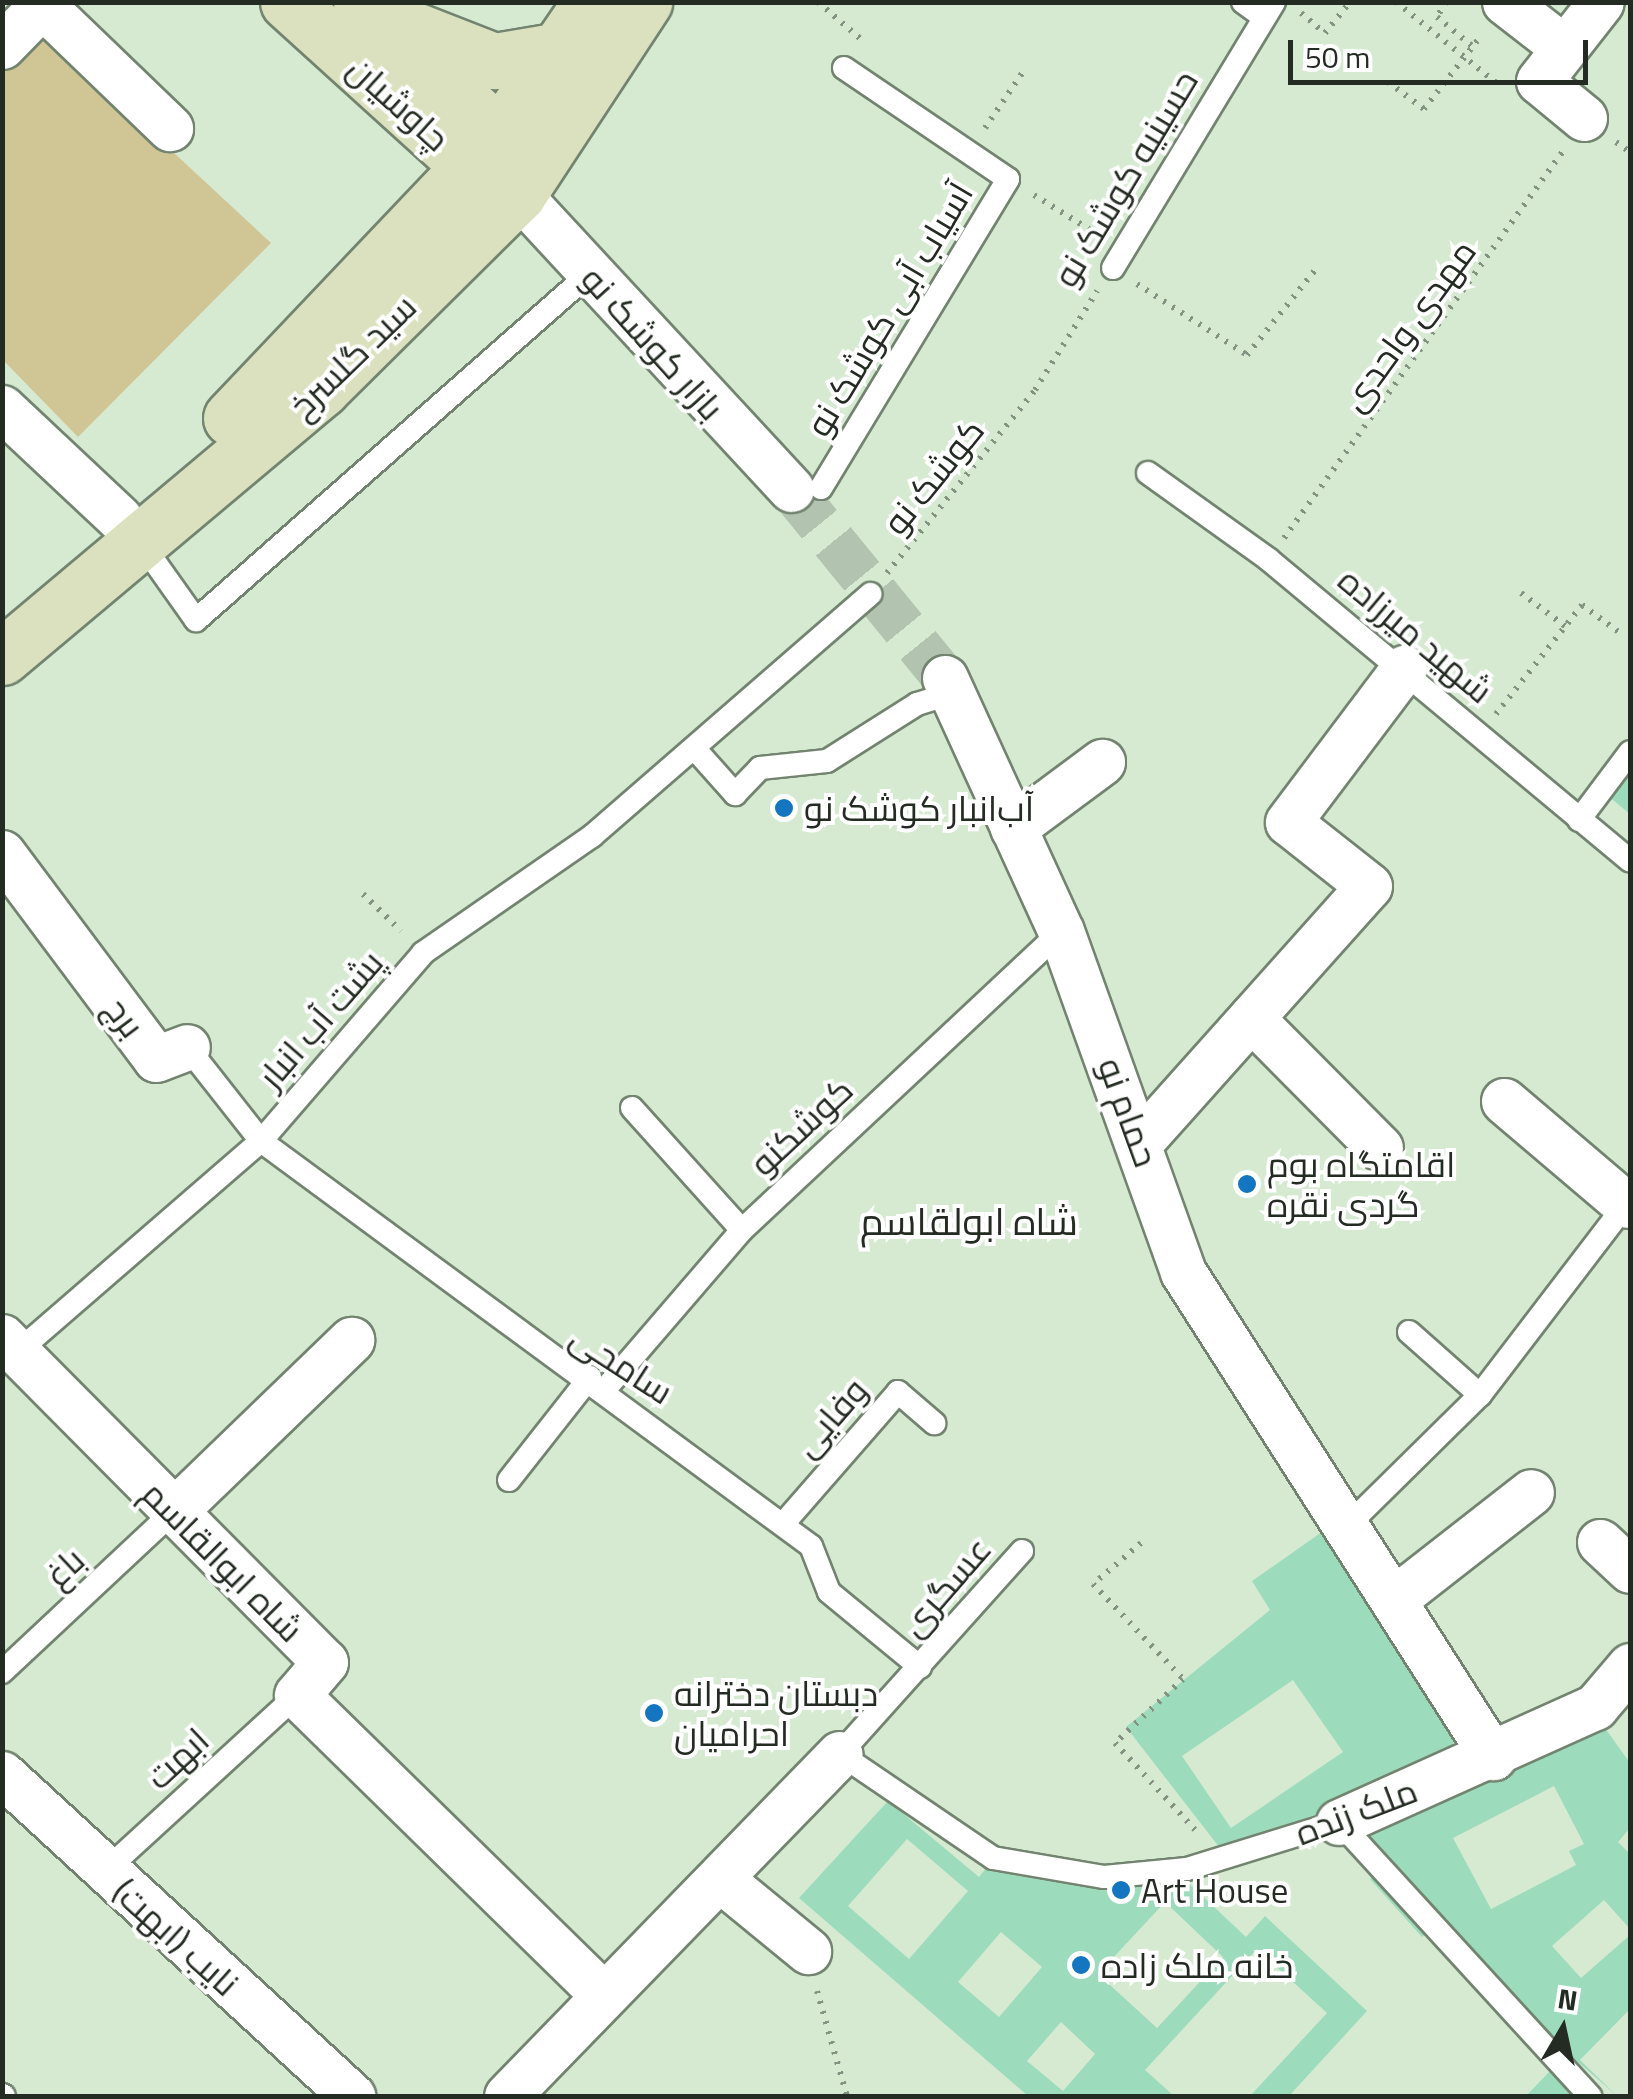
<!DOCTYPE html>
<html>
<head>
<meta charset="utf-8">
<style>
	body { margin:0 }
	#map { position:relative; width:1633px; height:2099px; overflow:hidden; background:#d6ead2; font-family:"Titillium Web",Cairo,sans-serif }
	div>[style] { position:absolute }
	.green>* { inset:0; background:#d0c695 }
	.building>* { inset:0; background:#9ddbbd }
	.minor-tunnel>* { height:45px; margin-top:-22.5px; transform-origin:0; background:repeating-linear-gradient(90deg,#b2c4af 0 45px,transparent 0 67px) }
	.path>* { height:6px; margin-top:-3px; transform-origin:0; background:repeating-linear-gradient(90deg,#839281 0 2.5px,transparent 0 10.5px) }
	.roads { filter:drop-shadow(2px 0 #72846f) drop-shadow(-2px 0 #72846f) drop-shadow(0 2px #72846f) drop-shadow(0 -2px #72846f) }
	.service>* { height:22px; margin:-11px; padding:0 11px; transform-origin:11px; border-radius:11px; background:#fff }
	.minor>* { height:45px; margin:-22.5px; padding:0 22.5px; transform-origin:22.5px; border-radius:22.5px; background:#fff }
	.secondary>* { height:55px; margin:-27.5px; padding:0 27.5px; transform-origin:27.5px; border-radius:27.5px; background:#dbe1be }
	.dots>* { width:28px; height:28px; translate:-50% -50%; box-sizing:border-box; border:5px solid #fff; border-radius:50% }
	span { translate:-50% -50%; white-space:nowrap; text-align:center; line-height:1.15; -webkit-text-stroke:8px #fff; paint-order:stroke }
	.street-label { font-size:35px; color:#232b22 }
	.poi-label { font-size:35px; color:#232b22 }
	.left { translate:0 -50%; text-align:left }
	.neighbourhood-label { font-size:38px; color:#232b22 }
	.frame { position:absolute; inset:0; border:5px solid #232b22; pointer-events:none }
	.north { position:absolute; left:1513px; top:1979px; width:100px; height:100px; -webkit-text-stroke:8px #fff; paint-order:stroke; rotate:9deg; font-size:28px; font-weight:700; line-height:40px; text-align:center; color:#232b22 }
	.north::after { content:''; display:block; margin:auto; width:35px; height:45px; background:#232b22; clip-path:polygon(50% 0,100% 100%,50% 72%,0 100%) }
	.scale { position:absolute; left:1288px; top:40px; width:300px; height:45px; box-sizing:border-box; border:5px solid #232b22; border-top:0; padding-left:12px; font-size:30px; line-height:35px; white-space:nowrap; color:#232b22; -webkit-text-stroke:8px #fff; paint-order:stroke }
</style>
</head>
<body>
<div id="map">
	<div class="green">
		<div style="clip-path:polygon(33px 22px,271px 243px,78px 437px,3px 360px,3px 53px)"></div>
	</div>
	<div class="building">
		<div style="clip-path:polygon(1630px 766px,1630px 814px,1608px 796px)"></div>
		<div style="clip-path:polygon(evenodd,1329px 1527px,1457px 1733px,1445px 1763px,1223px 1852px,1126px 1727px,1270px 1610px,1252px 1581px,1329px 1527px,1293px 1680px,1343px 1752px,1231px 1828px,1182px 1756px,1293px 1680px)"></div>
		<div style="clip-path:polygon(evenodd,1597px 1717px,1630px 1763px,1630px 1828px,1618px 1842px,1630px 1854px,1630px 1929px,1604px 1900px,1552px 1946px,1581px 1978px,1630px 1935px,1630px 2009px,1580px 2060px,1617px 2096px,1554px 2041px,1443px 1919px,1422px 1937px,1370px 1879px,1390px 1861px,1367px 1835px,1597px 1717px,1554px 1786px,1584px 1844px,1569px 1851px,1576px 1865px,1491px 1909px,1453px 1838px,1554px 1786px)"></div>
		<div style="clip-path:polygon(evenodd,888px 1801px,979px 1877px,987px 1867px,1180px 1875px,1246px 1937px,1265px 1916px,1367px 2011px,1289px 2096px,1250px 2096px,1327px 2013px,1257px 1949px,1145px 2070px,1174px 2096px,1028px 2096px,799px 1898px,888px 1801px,907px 1839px,968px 1891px,909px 1959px,848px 1906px,907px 1839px,888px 1801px,1165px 1902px,1223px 1957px,1157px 2028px,1098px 1974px,1165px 1902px,888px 1801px,1001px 1932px,1042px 1967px,999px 2017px,958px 1982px,1001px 1932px,888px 1801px,1061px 2022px,1095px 2054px,1063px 2091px,1027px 2061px,1061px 2022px)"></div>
		<div style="clip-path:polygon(1551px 2070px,1578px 2096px,1526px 2096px)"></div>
	</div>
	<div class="minor-tunnel">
		<div style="left:791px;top:489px;width:244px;rotate:50.8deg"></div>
	</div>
	<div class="path">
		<div style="left:818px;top:2px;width:60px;rotate:40.9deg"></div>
		<div style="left:1396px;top:2px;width:134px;rotate:38.9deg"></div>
		<div style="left:1446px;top:2px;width:17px;rotate:121deg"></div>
		<div style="left:1437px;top:17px;width:45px;rotate:39.6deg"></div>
		<div style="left:1301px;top:13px;width:31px;rotate:40deg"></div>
		<div style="left:1325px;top:33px;width:40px;rotate:-51deg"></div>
		<div style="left:1388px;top:82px;width:45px;rotate:36.9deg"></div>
		<div style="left:1424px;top:109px;width:93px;rotate:-52deg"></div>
		<div style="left:985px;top:128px;width:71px;rotate:-55.9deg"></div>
		<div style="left:1616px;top:142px;width:17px;rotate:36deg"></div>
		<div style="left:1034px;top:195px;width:78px;rotate:31.8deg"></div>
		<div style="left:1137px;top:284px;width:131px;rotate:32.8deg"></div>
		<div style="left:1247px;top:355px;width:115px;rotate:-51.3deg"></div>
		<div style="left:1284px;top:538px;width:477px;rotate:-54.2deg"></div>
		<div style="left:887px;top:573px;width:235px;rotate:-51deg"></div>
		<div style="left:1035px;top:390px;width:117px;rotate:-57.9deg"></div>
		<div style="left:1521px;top:593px;width:55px;rotate:36.9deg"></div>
		<div style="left:1496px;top:714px;width:139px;rotate:-51.7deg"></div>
		<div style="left:1582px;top:605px;width:47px;rotate:36.4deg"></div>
		<div style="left:363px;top:894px;width:53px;rotate:44.2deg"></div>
		<div style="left:1141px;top:1543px;width:63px;rotate:139.5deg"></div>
		<div style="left:1093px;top:1584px;width:131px;rotate:46.5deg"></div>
		<div style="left:1183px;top:1679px;width:93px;rotate:136.7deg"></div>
		<div style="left:1115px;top:1743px;width:122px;rotate:47.3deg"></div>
		<div style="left:817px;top:1991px;width:109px;rotate:74.1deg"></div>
	</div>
	<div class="roads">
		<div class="service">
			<div style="left:1243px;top:2px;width:26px;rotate:36deg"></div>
			<div style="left:1113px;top:268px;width:311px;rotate:-58.8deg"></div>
			<div style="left:1148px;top:473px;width:148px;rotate:35.6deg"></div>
			<div style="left:1268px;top:559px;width:471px;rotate:39.8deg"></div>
			<div style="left:821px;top:488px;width:361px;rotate:-58.8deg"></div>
			<div style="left:1008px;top:179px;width:198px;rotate:-145.9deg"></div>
			<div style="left:140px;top:541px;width:97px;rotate:54.7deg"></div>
			<div style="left:196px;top:620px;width:524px;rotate:-41.36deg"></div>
			<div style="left:694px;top:748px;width:62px;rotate:48.3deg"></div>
			<div style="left:735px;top:794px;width:36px;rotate:-46deg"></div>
			<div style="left:760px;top:768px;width:67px;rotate:-6deg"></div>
			<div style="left:827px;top:761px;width:107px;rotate:-32.3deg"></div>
			<div style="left:917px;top:704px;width:39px;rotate:-17deg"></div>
			<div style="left:1579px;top:820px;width:85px;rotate:-53.1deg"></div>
			<div style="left:187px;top:1047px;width:120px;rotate:51.8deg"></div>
			<div style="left:261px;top:1141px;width:683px;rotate:36.37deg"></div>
			<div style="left:811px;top:1546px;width:49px;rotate:68.6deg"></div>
			<div style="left:829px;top:1592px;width:118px;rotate:39.5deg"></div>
			<div style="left:632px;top:1108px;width:164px;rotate:48deg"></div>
			<div style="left:1409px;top:1332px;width:95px;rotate:41.6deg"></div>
			<div style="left:15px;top:1354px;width:325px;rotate:-40.9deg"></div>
			<div style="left:261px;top:1141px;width:248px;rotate:-49.2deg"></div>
			<div style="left:423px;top:953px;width:206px;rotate:-34.7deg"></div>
			<div style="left:592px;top:836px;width:369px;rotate:-41deg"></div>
			<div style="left:606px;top:1388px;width:208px;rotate:-49.3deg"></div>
			<div style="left:742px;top:1230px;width:437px;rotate:-43.1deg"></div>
			<div style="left:509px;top:1480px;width:131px;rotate:-51.8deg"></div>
			<div style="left:783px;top:1524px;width:175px;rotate:-48.9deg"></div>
			<div style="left:898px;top:1392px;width:48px;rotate:40.7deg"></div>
			<div style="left:1346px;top:1527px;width:188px;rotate:-44.6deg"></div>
			<div style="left:1480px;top:1395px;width:247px;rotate:-52.6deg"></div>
			<div style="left:1022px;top:1551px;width:273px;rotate:131.9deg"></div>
			<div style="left:840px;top:1754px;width:185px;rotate:34.2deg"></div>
			<div style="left:993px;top:1858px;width:113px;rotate:9.7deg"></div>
			<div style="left:1104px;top:1877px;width:83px;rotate:-5.5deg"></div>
			<div style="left:1187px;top:1869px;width:159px;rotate:-17.2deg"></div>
			<div style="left:1339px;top:1822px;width:372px;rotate:47.5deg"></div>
			<div style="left:2px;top:1672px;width:234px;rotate:-43.1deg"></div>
			<div style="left:104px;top:1872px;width:262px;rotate:-42.5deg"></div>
			<div style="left:2px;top:2095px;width:2px;rotate:27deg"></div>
		</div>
		<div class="minor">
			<div style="left:39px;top:2px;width:182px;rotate:43.9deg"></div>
			<div style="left:1505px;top:2px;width:73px;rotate:37.8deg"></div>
			<div style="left:2px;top:46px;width:57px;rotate:-45.7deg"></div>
			<div style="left:1584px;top:118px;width:58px;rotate:-140.6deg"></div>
			<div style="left:1539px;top:81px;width:100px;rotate:-51.9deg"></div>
			<div style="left:518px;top:194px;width:402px;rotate:47.2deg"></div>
			<div style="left:2px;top:408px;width:161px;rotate:43.2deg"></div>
			<div style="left:945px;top:678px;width:278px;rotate:65.4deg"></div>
			<div style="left:1061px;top:931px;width:362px;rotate:70.3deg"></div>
			<div style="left:1183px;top:1272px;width:576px;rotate:57.41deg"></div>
			<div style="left:1013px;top:828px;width:111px;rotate:-36.6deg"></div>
			<div style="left:2px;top:853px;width:257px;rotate:53.2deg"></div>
			<div style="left:156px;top:1059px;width:33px;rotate:-21deg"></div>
			<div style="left:1251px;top:1018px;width:183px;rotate:45.2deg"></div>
			<div style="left:1504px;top:1101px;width:160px;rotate:40.4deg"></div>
			<div style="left:1140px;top:1142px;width:343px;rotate:-48.2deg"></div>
			<div style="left:1369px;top:886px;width:103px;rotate:-141.7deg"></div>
			<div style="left:1288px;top:822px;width:193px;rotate:-53deg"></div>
			<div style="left:2px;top:1337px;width:458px;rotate:45.2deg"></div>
			<div style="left:325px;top:1662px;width:43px;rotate:130.3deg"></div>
			<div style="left:297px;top:1695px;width:429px;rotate:44.4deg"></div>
			<div style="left:173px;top:1512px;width:248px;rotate:-44deg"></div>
			<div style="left:1600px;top:1542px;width:41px;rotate:43deg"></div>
			<div style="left:1393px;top:1600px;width:175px;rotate:-38deg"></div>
			<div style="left:2px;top:1774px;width:476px;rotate:42.6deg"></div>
			<div style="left:1339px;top:1822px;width:281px;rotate:-24.2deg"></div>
			<div style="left:1595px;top:1707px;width:54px;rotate:-49.5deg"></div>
			<div style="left:724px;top:1882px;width:109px;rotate:39.4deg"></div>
			<div style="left:507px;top:2096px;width:477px;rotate:-45.8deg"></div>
		</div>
		<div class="secondary">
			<div style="left:288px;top:2px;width:246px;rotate:42.2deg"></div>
			<div style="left:470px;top:167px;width:37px;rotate:29deg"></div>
			<div style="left:361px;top:9px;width:143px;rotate:21.4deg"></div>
			<div style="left:494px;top:61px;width:66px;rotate:-9.6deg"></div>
			<div style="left:391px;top:36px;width:147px;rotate:42.2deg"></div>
			<div style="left:231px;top:418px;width:390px;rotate:-46.5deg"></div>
			<div style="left:500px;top:135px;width:161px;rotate:-55.6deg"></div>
			<div style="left:2px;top:657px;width:417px;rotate:-40deg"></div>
			<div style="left:321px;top:389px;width:277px;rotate:-44.7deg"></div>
			<div style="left:518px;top:194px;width:230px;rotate:-56.7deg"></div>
		</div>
	</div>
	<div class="dots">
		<div style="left:784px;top:808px;background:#1475c1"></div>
		<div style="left:1247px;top:1184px;background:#1475c1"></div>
		<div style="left:654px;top:1713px;background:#1475c1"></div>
		<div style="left:1121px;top:1890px;background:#1475c1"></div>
		<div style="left:1081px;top:1965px;background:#1475c1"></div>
	</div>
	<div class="street-label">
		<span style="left:399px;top:103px;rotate:42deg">چاوشیان</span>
		<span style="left:1125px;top:178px;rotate:-59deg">حسینیه کوشک نو</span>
		<span style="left:889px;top:309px;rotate:-59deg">آسیاب آبی کوشک نو</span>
		<span style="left:1408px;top:325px;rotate:-54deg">مهدی واحدی</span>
		<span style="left:653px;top:343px;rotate:48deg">بازار کوشک نو</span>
		<span style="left:352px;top:356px;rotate:-44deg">سید گلسرخ</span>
		<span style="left:933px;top:476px;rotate:-51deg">کوشک نو</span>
		<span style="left:1416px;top:635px;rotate:40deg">شهید میرزاده</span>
		<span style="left:125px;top:1017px;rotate:53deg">برج</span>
		<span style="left:320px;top:1019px;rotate:-49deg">پشت آب انبار</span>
		<span style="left:1129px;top:1112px;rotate:70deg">حمام نو</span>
		<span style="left:801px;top:1126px;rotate:-43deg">کوشکنو</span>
		<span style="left:622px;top:1364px;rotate:33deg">سامحی</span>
		<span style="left:830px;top:1417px;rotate:-49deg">وفایی</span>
		<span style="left:223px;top:1561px;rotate:45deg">شاه ابوالقاسم</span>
		<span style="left:64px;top:1567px;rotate:-43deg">باغ</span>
		<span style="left:945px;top:1586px;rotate:-49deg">عسگری</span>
		<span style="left:177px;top:1758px;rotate:-43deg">ابهت</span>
		<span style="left:1356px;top:1811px;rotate:-21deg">ملک زنده</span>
		<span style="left:176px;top:1937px;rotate:42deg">نایب (ابهت)</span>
	</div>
	<div class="poi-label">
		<span class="left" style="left:804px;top:808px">آب‌انبار کوشک نو</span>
		<span class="left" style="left:1267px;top:1184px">اقامتگاه بوم<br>گردی نقره</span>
		<span class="left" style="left:674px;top:1713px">دبستان دخترانه<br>احرامیان</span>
		<span class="left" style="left:1141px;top:1890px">Art House</span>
		<span class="left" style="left:1101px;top:1965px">خانه ملک زاده</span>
	</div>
	<div class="neighbourhood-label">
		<span style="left:969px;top:1222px">شاه ابولقاسم</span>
	</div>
	<div class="frame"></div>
	<div class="north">N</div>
	<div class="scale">50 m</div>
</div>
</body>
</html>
